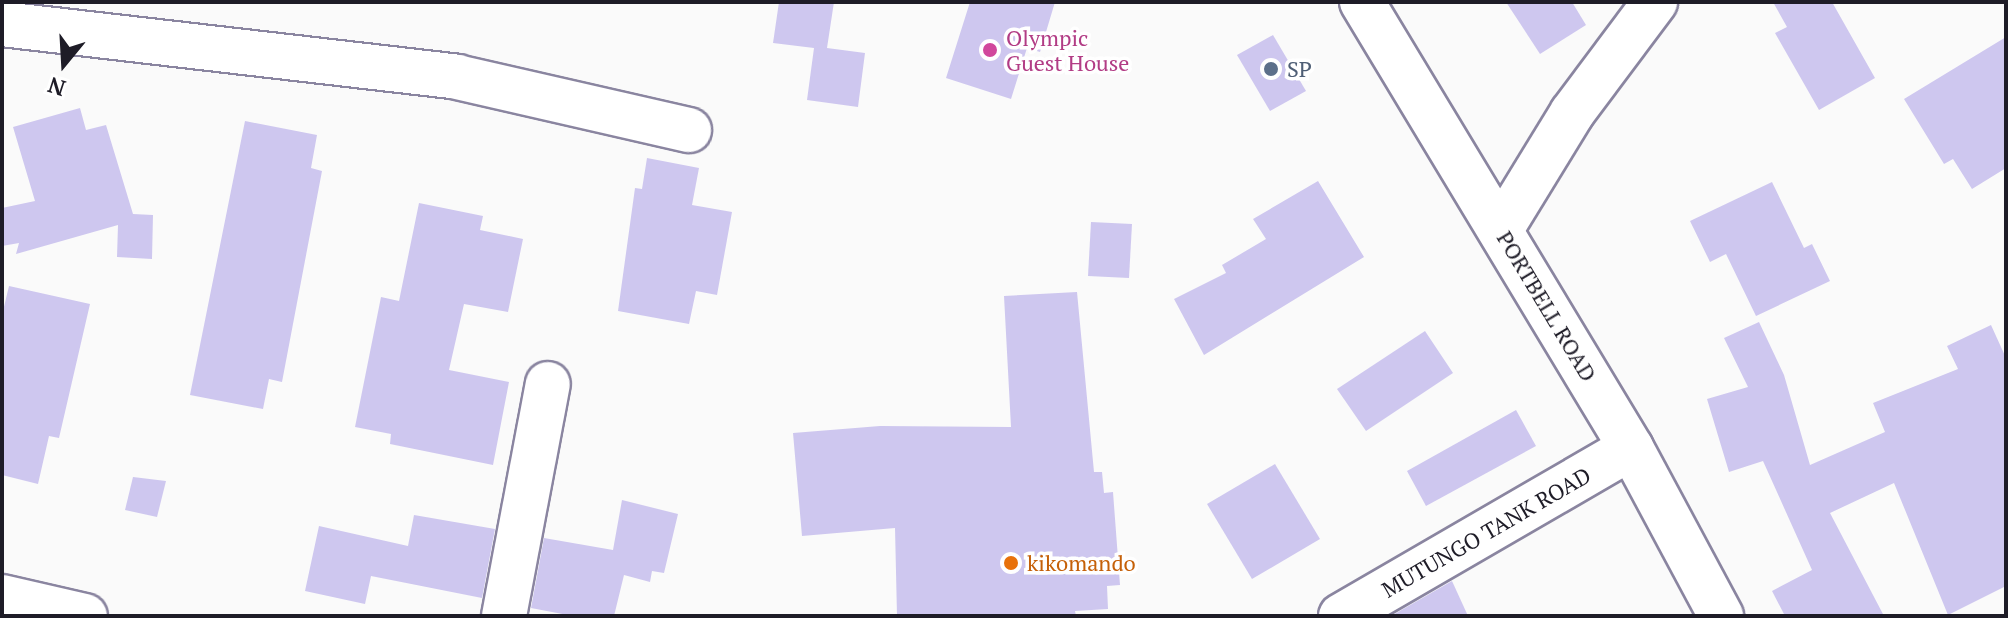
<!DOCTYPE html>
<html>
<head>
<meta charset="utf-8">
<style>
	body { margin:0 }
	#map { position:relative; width:2008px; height:618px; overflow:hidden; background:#fafafa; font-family:"PT Serif",serif }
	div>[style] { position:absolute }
	.building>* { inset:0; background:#cec7ef }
	.roads { filter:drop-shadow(2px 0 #8a85a0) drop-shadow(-2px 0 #8a85a0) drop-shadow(0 2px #8a85a0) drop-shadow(0 -2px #8a85a0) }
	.minor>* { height:44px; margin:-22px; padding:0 22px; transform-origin:22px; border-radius:22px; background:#fff }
	.major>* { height:44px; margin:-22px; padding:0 22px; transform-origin:22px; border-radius:22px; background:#fff }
	.dots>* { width:22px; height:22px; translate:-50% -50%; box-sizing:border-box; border:4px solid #fff; border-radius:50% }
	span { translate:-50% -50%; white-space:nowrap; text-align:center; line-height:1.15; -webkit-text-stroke:7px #fff; paint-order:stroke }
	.hotel-label { font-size:22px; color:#b23c85 }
	.left { translate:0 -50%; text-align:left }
	.service-label { font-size:22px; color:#4e5e75 }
	.street-label { font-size:22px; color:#1e1c27 }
	.food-label { font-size:22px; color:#c56008 }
	.frame { position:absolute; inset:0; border:4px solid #1e1c27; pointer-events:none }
	.north { position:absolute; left:24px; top:24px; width:80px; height:80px; -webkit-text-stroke:6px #fff; paint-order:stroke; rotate:198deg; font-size:22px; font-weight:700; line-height:32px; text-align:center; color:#1e1c27 }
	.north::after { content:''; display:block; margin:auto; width:28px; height:36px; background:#1e1c27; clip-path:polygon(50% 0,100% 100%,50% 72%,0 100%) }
</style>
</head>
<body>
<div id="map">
	<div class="building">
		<div style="clip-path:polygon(779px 2px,834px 2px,827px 48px,865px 53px,858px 107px,807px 100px,814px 48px,773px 43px)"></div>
		<div style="clip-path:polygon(970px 2px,1055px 2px,1040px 52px,1027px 48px,1011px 99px,946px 78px)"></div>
		<div style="clip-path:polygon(1506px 2px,1572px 2px,1586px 25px,1540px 54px)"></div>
		<div style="clip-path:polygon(1773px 2px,1832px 2px,1875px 78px,1819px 110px,1775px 33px,1787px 27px)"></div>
		<div style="clip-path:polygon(1273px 35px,1306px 91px,1270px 111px,1237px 55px)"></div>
		<div style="clip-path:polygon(2006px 37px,2006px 168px,1972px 189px,1953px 159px,1944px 164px,1904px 99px)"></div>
		<div style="clip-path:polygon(80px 108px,86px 130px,106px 125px,133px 214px,153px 215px,152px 259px,117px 257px,118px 225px,16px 254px,19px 243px,2px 246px,2px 208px,35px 201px,13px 127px)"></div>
		<div style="clip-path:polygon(245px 121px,317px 135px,311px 168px,322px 171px,282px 382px,269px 379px,263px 409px,190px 395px)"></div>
		<div style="clip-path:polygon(647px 158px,699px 168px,692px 205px,732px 212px,717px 295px,696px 291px,689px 324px,618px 311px,635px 188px,642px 189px)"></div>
		<div style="clip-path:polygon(1318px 181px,1364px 257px,1204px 355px,1174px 299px,1226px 273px,1222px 265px,1266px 239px,1253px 219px)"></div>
		<div style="clip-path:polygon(1772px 182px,1804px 248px,1812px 244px,1830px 281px,1756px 316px,1726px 254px,1710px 262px,1690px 221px)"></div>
		<div style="clip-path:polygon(419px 203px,483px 216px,480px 230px,523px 239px,508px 312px,464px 304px,449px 370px,509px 382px,493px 465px,390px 444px,391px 434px,355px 427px,381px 297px,399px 301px)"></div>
		<div style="clip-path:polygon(1091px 222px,1132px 224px,1129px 278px,1088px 276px)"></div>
		<div style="clip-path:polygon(9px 286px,90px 304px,59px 438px,49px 436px,38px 484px,2px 475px,2px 315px)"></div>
		<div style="clip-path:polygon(1077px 292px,1094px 472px,1102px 472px,1104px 493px,1113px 492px,1120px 585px,1107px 586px,1108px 609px,1075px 611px,1076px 616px,897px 616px,895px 528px,802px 536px,793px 433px,880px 426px,1011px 427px,1004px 296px)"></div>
		<div style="clip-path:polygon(1759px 322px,1784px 375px,1810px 465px,1885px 432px,1873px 403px,1958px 369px,1947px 346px,1991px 325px,2006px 358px,2006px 586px,1948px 615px,1894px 483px,1830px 513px,1884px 616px,1785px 616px,1772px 591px,1812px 570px,1763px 461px,1729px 472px,1707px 399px,1748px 387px,1724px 338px)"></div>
		<div style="clip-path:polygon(1425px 331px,1453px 373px,1366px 431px,1337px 389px)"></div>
		<div style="clip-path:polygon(1516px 410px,1536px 446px,1426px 506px,1407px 471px)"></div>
		<div style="clip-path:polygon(1275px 464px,1320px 539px,1252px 579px,1207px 504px)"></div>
		<div style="clip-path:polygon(133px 477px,166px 481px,157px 517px,125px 510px)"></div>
		<div style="clip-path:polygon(622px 500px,678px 514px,664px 573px,652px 571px,650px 582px,624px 575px,614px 616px,573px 616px,531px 608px,544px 538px,613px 550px)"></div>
		<div style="clip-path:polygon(414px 515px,495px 529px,482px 598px,371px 576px,365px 604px,305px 591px,319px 526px,408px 546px)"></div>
		<div style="clip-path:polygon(1452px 581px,1468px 616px,1391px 616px)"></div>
	</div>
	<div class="roads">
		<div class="minor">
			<div style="left:2px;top:24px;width:458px;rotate:6.6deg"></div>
			<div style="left:457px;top:77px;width:238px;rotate:12.9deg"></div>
			<div style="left:1501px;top:229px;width:136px;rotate:-58.5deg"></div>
			<div style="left:1572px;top:113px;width:139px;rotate:-53.2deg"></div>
			<div style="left:2px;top:597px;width:85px;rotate:12.9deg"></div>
			<div style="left:504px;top:616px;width:236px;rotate:-79.3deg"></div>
			<div style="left:1341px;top:616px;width:335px;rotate:-30.1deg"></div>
		</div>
		<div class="major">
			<div style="left:1362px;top:2px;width:521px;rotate:58.9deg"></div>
			<div style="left:1631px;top:448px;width:191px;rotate:61.8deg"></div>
		</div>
	</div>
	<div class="dots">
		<div style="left:990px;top:50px;background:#d1479c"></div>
		<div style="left:1271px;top:69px;background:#5c6f8a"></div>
		<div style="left:1011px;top:563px;background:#e8710a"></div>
	</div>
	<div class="hotel-label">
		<span class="left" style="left:1006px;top:50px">Olympic<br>Guest House</span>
	</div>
	<div class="service-label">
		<span class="left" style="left:1287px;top:69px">SP</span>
	</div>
	<div class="street-label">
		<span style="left:1547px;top:306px;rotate:59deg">PORTBELL ROAD</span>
		<span style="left:1486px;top:532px;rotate:-30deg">MUTUNGO TANK ROAD</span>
	</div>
	<div class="food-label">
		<span class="left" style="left:1027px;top:563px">kikomando</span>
	</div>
	<div class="frame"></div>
	<div class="north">N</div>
</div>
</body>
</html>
